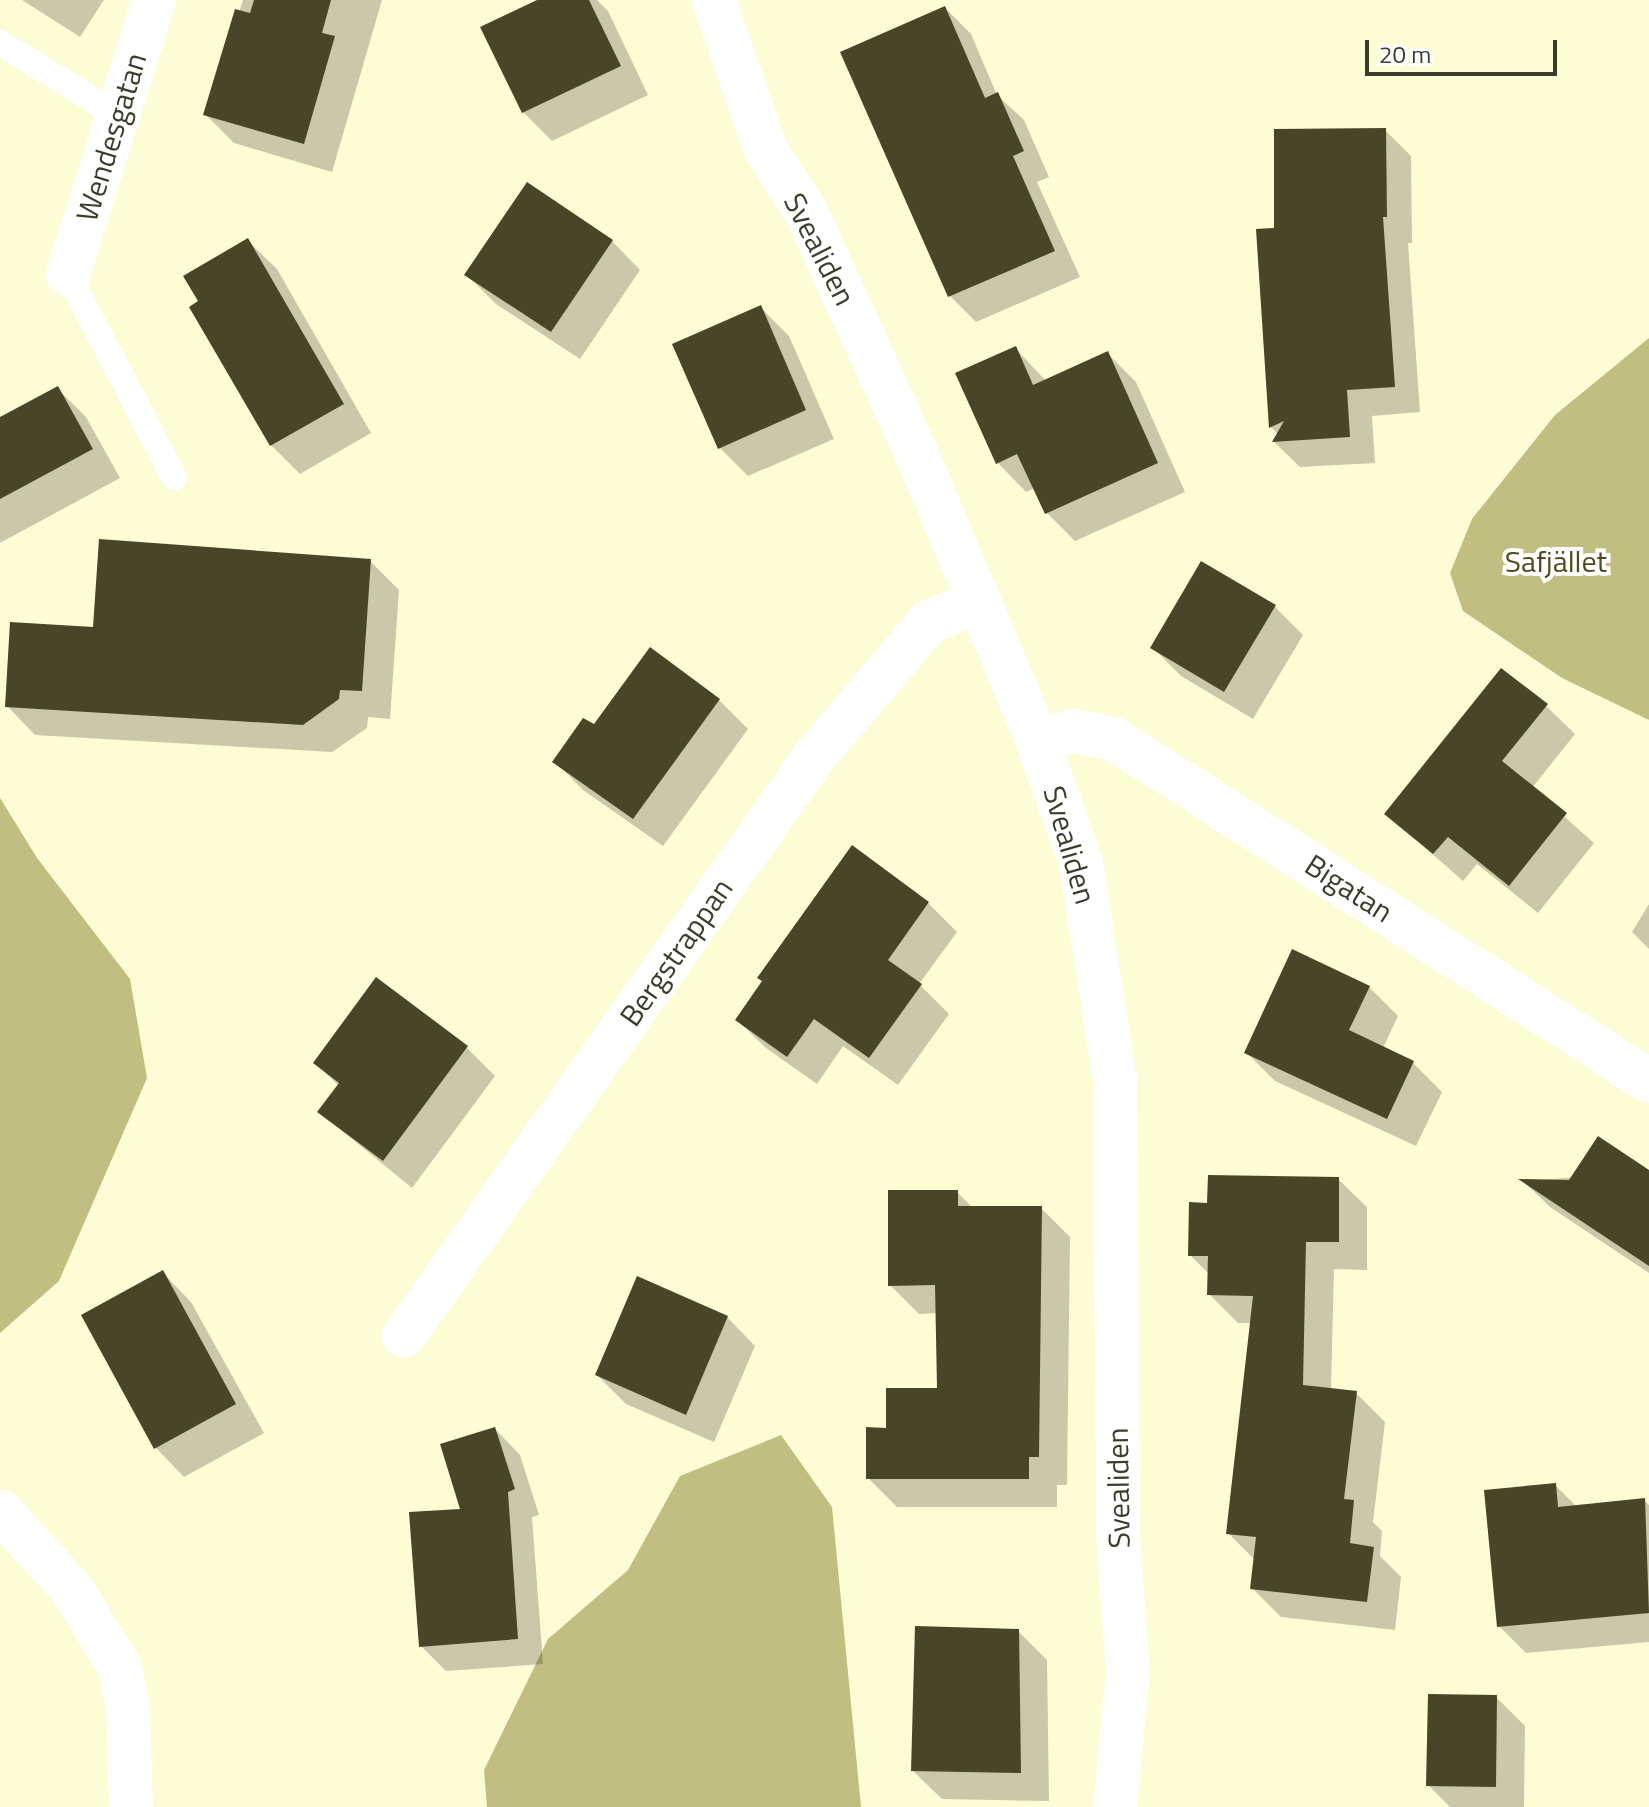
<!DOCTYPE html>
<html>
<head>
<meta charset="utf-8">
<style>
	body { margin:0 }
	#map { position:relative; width:1649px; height:1807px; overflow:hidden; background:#fcfcd5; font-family:"Titillium Web",sans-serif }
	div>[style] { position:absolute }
	.forest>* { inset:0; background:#c0bf81 }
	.shadow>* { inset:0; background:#0003 }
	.building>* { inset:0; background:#474626 }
	.service>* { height:26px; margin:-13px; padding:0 13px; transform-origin:13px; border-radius:13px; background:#fff }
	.minor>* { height:44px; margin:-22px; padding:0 22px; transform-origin:22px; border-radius:22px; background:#fff }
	span { translate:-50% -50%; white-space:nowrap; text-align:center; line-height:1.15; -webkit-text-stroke:8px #fff; paint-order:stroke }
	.street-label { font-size:30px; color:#3c3c2d }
	.park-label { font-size:30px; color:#4e4c1d }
	.scale { position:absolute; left:1365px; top:40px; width:192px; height:36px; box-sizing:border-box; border:4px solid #3c3c2d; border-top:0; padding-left:10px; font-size:24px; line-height:28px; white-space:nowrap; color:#3c3c2d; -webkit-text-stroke:6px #fff; paint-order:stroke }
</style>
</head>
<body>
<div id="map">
	<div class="forest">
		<div style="clip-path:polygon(1649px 338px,1649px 720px,1562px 678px,1463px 611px,1450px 573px,1472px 519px,1555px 415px)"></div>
		<div style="clip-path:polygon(0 798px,37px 858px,130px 979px,147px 1078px,59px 1281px,0 1333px)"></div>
		<div style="clip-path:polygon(781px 1435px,832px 1507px,861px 1807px,487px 1807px,484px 1770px,548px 1639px,628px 1570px,680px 1476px)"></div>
	</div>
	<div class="shadow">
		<div style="clip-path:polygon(22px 0,104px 0,80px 37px)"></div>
		<div style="clip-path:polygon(243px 0,382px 0,332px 172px,234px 143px,206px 115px)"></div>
		<div style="clip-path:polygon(542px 0,597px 0,608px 11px,648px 95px,552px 141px,523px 112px)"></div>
		<div style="clip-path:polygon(945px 8px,971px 34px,997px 95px,1024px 120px,1049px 177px,1037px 182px,1080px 277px,976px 322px,950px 296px)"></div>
		<div style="clip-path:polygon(1385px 130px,1411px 156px,1412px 243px,1408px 243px,1420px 412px,1372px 416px,1375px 463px,1300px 467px,1274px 442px,1278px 434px,1271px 427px,1259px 231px,1276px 230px)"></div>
		<div style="clip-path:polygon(248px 241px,277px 269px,371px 433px,300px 474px,271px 445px,201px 302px)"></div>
		<div style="clip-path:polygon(612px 241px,640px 270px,580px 359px,496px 304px,467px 275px)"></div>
		<div style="clip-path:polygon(760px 307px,789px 336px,834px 439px,748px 476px,720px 448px)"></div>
		<div style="clip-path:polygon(1015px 348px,1046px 381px,1107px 353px,1136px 382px,1185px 492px,1075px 541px,1046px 512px,1035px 488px,1026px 492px,998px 463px)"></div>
		<div style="clip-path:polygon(58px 389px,86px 417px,120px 478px,0 543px,0 419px)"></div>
		<div style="clip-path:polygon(370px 561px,399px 590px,390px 719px,368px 717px,367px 728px,332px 752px,35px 735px,7px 706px,95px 629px)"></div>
		<div style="clip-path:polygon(1274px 606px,1303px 635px,1253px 719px,1181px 676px,1153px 648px)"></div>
		<div style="clip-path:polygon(650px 650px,719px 700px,748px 729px,663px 846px,583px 790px,555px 761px,595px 727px)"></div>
		<div style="clip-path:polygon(1546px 706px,1575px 734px,1532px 788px,1594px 843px,1538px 913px,1477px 864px,1463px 881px,1387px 814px)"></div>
		<div style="clip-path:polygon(928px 903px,957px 932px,919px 984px,949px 1014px,898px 1085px,843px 1046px,817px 1084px,766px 1048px,737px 1020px)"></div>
		<div style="clip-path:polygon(1649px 904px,1649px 949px,1632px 932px)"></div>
		<div style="clip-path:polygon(1369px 987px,1398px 1016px,1383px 1048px,1413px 1063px,1442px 1092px,1416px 1146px,1275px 1081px,1246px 1052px)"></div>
		<div style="clip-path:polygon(466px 1047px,495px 1076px,412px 1188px,319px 1112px,339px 1086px,315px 1063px)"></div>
		<div style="clip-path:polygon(1649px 1172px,1649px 1273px,1550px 1207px,1523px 1181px)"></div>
		<div style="clip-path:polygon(1338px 1179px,1367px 1207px,1367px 1270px,1334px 1269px,1331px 1390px,1356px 1393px,1385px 1422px,1373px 1522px,1382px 1531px,1380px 1556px,1401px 1577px,1395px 1630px,1281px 1617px,1252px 1588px,1255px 1560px,1228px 1533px,1252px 1323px,1238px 1323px,1209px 1294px,1210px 1275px,1190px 1255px,1209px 1205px)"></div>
		<div style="clip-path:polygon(957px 1192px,973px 1208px,1041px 1208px,1070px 1237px,1067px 1485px,1057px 1485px,1057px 1507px,897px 1507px,868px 1478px,888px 1430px,939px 1390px,938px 1313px,919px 1314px,890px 1285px)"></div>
		<div style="clip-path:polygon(163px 1273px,191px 1302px,264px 1433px,184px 1477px,156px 1448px)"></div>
		<div style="clip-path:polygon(727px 1317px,755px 1346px,714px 1442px,626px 1404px,597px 1375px)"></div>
		<div style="clip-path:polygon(495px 1429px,520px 1455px,539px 1515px,532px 1517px,543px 1664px,446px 1671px,421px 1646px,463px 1511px)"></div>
		<div style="clip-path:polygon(1555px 1485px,1577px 1507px,1644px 1500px,1649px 1505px,1649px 1642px,1526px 1653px,1499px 1626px)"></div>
		<div style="clip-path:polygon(1018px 1631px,1047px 1660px,1049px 1801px,942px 1799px,913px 1771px)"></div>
		<div style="clip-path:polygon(1496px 1697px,1525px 1726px,1524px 1807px,1450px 1807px,1428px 1785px)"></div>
	</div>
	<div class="building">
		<div style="clip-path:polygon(254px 0,331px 0,322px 33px,335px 36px,304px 144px,203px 115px,235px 9px,250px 13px)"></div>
		<div style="clip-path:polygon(537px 0,589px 0,621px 66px,522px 113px,480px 27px)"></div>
		<div style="clip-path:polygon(945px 6px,985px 98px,998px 92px,1024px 151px,1013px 156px,1055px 251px,948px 297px,840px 52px)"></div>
		<div style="clip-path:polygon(1386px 128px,1387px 217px,1383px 217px,1395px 387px,1347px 390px,1350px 437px,1272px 442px,1284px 421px,1269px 428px,1256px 229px,1274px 228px,1274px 129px)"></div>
		<div style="clip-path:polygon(527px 182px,613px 240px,551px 332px,464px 275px)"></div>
		<div style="clip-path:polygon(248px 238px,344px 404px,270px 446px,189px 307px,198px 301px,183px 276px)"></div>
		<div style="clip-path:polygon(761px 305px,806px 410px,718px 449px,672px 344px)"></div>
		<div style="clip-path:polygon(1016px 346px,1033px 385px,1108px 351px,1158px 463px,1045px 514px,1017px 454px,996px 464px,955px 373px)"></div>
		<div style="clip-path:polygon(58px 386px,93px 449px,0 499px,0 417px)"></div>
		<div style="clip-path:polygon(99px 539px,371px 559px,362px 691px,340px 690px,339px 699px,303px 725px,5px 707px,10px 622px,93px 627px)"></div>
		<div style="clip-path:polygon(1201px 561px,1276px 605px,1224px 692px,1150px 648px)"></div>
		<div style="clip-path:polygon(650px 647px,720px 699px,633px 819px,552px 762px,583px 718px,594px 724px)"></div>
		<div style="clip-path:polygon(1501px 668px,1548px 704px,1502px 761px,1567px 813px,1509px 886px,1448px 837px,1433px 854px,1384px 814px)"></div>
		<div style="clip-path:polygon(852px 845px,929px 902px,888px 960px,922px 984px,869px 1058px,814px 1019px,787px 1057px,735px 1020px,762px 981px,757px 978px)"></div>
		<div style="clip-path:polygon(1292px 949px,1370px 986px,1349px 1030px,1414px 1061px,1387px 1119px,1244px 1053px)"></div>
		<div style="clip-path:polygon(376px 977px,468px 1046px,383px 1161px,317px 1112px,339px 1083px,313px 1063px)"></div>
		<div style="clip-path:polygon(1598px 1136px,1649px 1170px,1649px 1266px,1518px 1179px,1569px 1180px)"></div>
		<div style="clip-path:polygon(1208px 1175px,1339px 1177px,1339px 1242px,1306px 1242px,1303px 1385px,1357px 1391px,1344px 1499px,1354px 1500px,1350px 1543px,1374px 1547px,1367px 1602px,1250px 1589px,1256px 1537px,1226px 1534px,1253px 1296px,1207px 1295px,1208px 1256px,1188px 1256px,1189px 1202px,1207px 1203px)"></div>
		<div style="clip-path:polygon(888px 1190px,958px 1190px,958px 1206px,1042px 1206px,1039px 1457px,1029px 1457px,1029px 1479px,866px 1479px,866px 1427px,886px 1428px,886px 1388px,937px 1388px,935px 1285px,888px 1286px)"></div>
		<div style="clip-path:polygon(163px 1270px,236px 1404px,154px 1449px,81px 1315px)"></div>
		<div style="clip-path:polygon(637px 1276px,728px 1316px,686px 1415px,595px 1375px)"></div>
		<div style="clip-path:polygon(495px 1427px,515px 1489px,508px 1492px,518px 1639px,419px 1647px,409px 1512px,460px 1509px,440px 1444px)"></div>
		<div style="clip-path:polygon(1556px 1483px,1558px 1507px,1645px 1498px,1649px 1613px,1497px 1627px,1484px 1490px)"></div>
		<div style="clip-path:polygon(915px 1626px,1019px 1629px,1021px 1773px,911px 1771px)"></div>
		<div style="clip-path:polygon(1428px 1694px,1497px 1695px,1496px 1787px,1426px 1786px)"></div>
	</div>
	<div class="service">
		<div style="left:0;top:43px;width:138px;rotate:31.4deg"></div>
		<div style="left:68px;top:275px;width:228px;rotate:62.3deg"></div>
	</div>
	<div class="minor">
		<div style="left:714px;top:0;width:157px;rotate:71deg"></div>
		<div style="left:765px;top:148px;width:78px;rotate:57.5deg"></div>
		<div style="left:807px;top:214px;width:267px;rotate:65.4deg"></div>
		<div style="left:918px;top:457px;width:306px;rotate:67.1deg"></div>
		<div style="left:1037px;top:739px;width:132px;rotate:70.5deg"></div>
		<div style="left:1081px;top:863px;width:219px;rotate:81.1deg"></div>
		<div style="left:1115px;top:1079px;width:457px;rotate:89.6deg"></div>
		<div style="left:1118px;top:1536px;width:136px;rotate:85.8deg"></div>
		<div style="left:1128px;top:1672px;width:136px;rotate:95.5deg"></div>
		<div style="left:68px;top:275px;width:288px;rotate:-72.6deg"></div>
		<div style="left:1037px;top:739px;width:39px;rotate:-12deg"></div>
		<div style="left:1075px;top:731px;width:40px;rotate:12deg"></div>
		<div style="left:1114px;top:739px;width:635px;rotate:32.59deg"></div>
		<div style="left:404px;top:1336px;width:711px;rotate:-54.68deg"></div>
		<div style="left:815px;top:756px;width:176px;rotate:-49.6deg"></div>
		<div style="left:929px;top:622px;width:53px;rotate:-23.2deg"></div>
		<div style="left:0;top:1511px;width:103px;rotate:47.4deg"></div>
		<div style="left:70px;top:1587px;width:94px;rotate:58deg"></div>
		<div style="left:120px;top:1667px;width:41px;rotate:78.7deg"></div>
		<div style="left:128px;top:1707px;width:100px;rotate:88.3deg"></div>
	</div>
	<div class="street-label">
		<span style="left:111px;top:137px;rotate:-73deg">Wendesgatan</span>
		<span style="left:820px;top:249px;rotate:63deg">Svealiden</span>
		<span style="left:1070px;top:845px;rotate:74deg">Svealiden</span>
		<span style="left:1349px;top:888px;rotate:33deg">Bigatan</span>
		<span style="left:676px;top:952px;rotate:-55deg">Bergstrappan</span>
		<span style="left:1118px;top:1488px;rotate:-91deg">Svealiden</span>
	</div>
	<div class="park-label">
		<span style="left:1556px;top:561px">Safjället</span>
	</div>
	<div class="scale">20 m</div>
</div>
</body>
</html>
